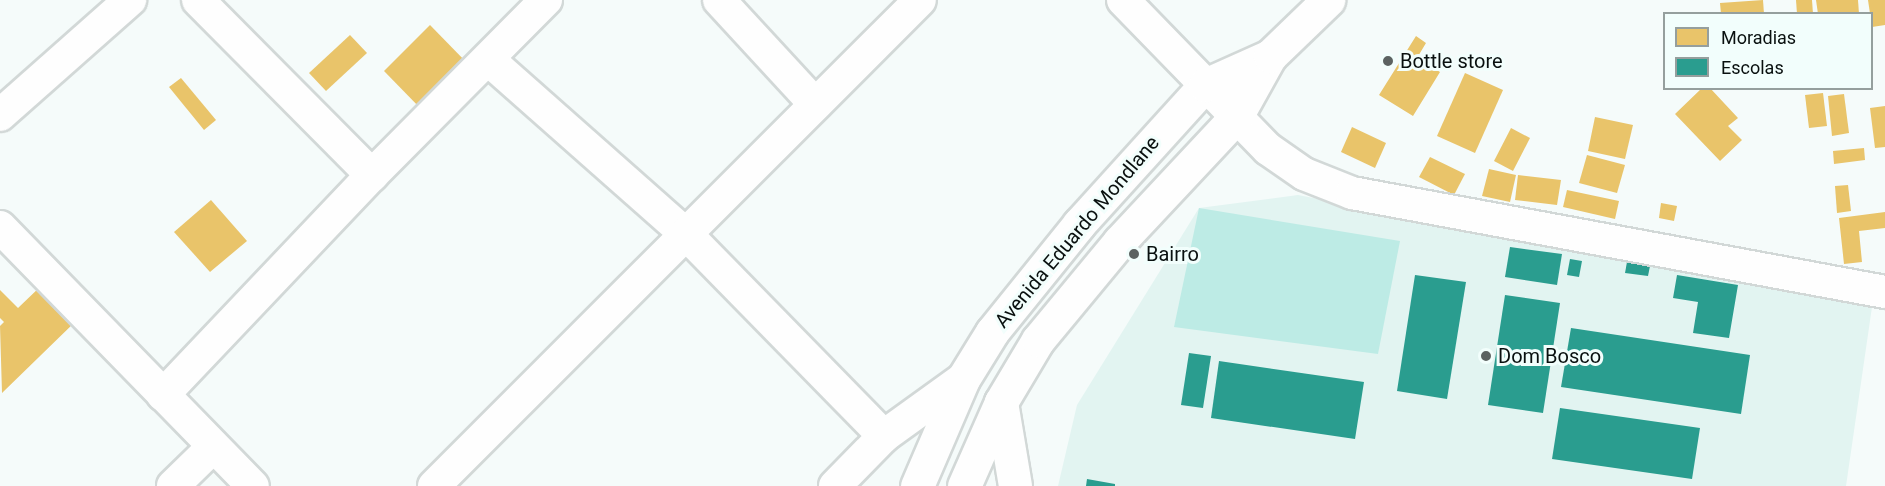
<!DOCTYPE html>
<html>
<head>
<meta charset="utf-8">
<style>
	body { margin:0 }
	#map { position:relative; width:1885px; height:486px; overflow:hidden; background:#f5fbfa; font-family:Roboto,sans-serif }
	div>[style] { position:absolute }
	.built>* { inset:0; background:#e2f4f1 }
	.green>* { inset:0; background:#bdebe5 }
	.homes>* { inset:0; background:#e9c46a }
	.schools>* { inset:0; background:#2a9d8f }
	.roads { filter:drop-shadow(2px 0 #d2d8d7) drop-shadow(-2px 0 #d2d8d7) drop-shadow(0 2px #d2d8d7) drop-shadow(0 -2px #d2d8d7) }
	.street>* { height:32px; margin:-16px; padding:0 16px; transform-origin:16px; border-radius:16px; background:#fefefe }
	.primary>* { height:33px; margin:-16.5px; padding:0 16.5px; transform-origin:16.5px; border-radius:16.5px; background:#fefefe }
	.dots>* { width:16px; height:16px; translate:-50% -50%; box-sizing:border-box; border:3px solid #f2fefc; border-radius:50% }
	span { translate:-50% -50%; white-space:nowrap; text-align:center; line-height:1.15; -webkit-text-stroke:6px #f2fefc; paint-order:stroke }
	.poi-label { font-size:20px; color:#09100f }
	.left { translate:0 -50%; text-align:left }
	.street-label { font-size:20px; color:#09100f }
	.legend { position:absolute; left:1663px; top:12px; width:210px; height:78px; box-sizing:border-box; background:#f2fefc; border:2px solid #959f9d; margin:0; padding:8px 10px; list-style:none; font-size:18px; color:#09100f }
	.legend li { display:flex; align-items:center; gap:12px; height:30px }
	.legend b { width:30px; border:2px solid #959f9d }
</style>
</head>
<body>
<div id="map">
	<div class="built">
		<div style="clip-path:polygon(1298px 195px,1872px 307px,1846px 486px,1058px 486px,1077px 405px,1199px 208px)"></div>
	</div>
	<div class="green">
		<div style="clip-path:polygon(1199px 208px,1400px 241px,1378px 354px,1174px 327px)"></div>
	</div>
	<div class="homes">
		<div style="clip-path:polygon(1763px 0,1764px 14px,1721px 14px,1720px 3px)"></div>
		<div style="clip-path:polygon(1796px 0,1812px 0,1813px 14px,1797px 14px)"></div>
		<div style="clip-path:polygon(1816px 0,1858px 0,1859px 14px,1818px 14px)"></div>
		<div style="clip-path:polygon(1868px 0,1885px 0,1885px 25px,1872px 27px)"></div>
		<div style="clip-path:polygon(430px 25px,470px 66px,423px 111px,384px 71px)"></div>
		<div style="clip-path:polygon(350px 35px,367px 53px,326px 91px,309px 73px)"></div>
		<div style="clip-path:polygon(1416px 36px,1426px 43px,1417px 58px,1440px 72px,1413px 116px,1379px 95px)"></div>
		<div style="clip-path:polygon(1465px 73px,1503px 90px,1475px 153px,1437px 136px)"></div>
		<div style="clip-path:polygon(181px 78px,216px 120px,204px 130px,169px 87px)"></div>
		<div style="clip-path:polygon(1702px 88px,1710px 88px,1738px 118px,1728px 126px,1742px 140px,1720px 161px,1675px 114px)"></div>
		<div style="clip-path:polygon(1823px 93px,1827px 126px,1809px 128px,1805px 95px)"></div>
		<div style="clip-path:polygon(1844px 94px,1849px 133px,1832px 136px,1828px 96px)"></div>
		<div style="clip-path:polygon(1885px 106px,1885px 147px,1875px 148px,1870px 108px)"></div>
		<div style="clip-path:polygon(1595px 117px,1633px 125px,1625px 159px,1588px 151px)"></div>
		<div style="clip-path:polygon(1352px 127px,1386px 143px,1375px 168px,1341px 152px)"></div>
		<div style="clip-path:polygon(1511px 128px,1530px 138px,1513px 171px,1494px 161px)"></div>
		<div style="clip-path:polygon(1864px 148px,1865px 160px,1834px 164px,1833px 151px)"></div>
		<div style="clip-path:polygon(1587px 155px,1625px 165px,1617px 193px,1579px 183px)"></div>
		<div style="clip-path:polygon(1430px 157px,1465px 174px,1454px 195px,1419px 177px)"></div>
		<div style="clip-path:polygon(1489px 169px,1516px 175px,1510px 202px,1482px 196px)"></div>
		<div style="clip-path:polygon(1518px 175px,1561px 180px,1557px 205px,1515px 200px)"></div>
		<div style="clip-path:polygon(1848px 185px,1851px 211px,1837px 213px,1835px 186px)"></div>
		<div style="clip-path:polygon(1567px 190px,1619px 201px,1615px 219px,1563px 207px)"></div>
		<div style="clip-path:polygon(211px 200px,247px 241px,210px 272px,174px 232px)"></div>
		<div style="clip-path:polygon(1661px 203px,1677px 206px,1674px 221px,1659px 218px)"></div>
		<div style="clip-path:polygon(1885px 212px,1885px 228px,1859px 231px,1862px 262px,1844px 264px,1839px 218px)"></div>
		<div style="clip-path:polygon(42px 285px,76px 321px,2px 393px,0 326px,4px 322px,0 318px,0 290px,18px 308px)"></div>
	</div>
	<div class="schools">
		<div style="clip-path:polygon(1510px 247px,1562px 254px,1557px 285px,1505px 277px)"></div>
		<div style="clip-path:polygon(1570px 259px,1582px 261px,1579px 277px,1567px 275px)"></div>
		<div style="clip-path:polygon(1627px 262px,1650px 266px,1648px 276px,1625px 273px)"></div>
		<div style="clip-path:polygon(1415px 275px,1466px 282px,1447px 399px,1397px 391px)"></div>
		<div style="clip-path:polygon(1677px 275px,1738px 285px,1729px 338px,1693px 333px,1698px 302px,1673px 298px)"></div>
		<div style="clip-path:polygon(1505px 295px,1560px 303px,1543px 413px,1488px 405px)"></div>
		<div style="clip-path:polygon(1571px 328px,1750px 355px,1741px 414px,1561px 387px)"></div>
		<div style="clip-path:polygon(1189px 353px,1211px 356px,1203px 408px,1181px 405px)"></div>
		<div style="clip-path:polygon(1219px 361px,1364px 382px,1355px 439px,1211px 418px)"></div>
		<div style="clip-path:polygon(1560px 408px,1700px 428px,1692px 479px,1552px 459px)"></div>
		<div style="clip-path:polygon(1087px 479px,1115px 484px,1115px 486px,1086px 486px)"></div>
	</div>
	<div class="roads">
		<div class="street">
			<div style="left:198px;top:0;width:247px;rotate:45.2deg"></div>
			<div style="left:719px;top:0;width:142px;rotate:47.3deg"></div>
			<div style="left:1123px;top:0;width:208px;rotate:45.8deg"></div>
			<div style="left:1268px;top:149px;width:44px;rotate:34.8deg"></div>
			<div style="left:1304px;top:174px;width:52px;rotate:21.6deg"></div>
			<div style="left:1352px;top:193px;width:542px;rotate:10.52deg"></div>
			<div style="left:489px;top:60px;width:263px;rotate:41.5deg"></div>
			<div style="left:686px;top:234px;width:283px;rotate:45.6deg"></div>
			<div style="left:0;top:115px;width:174px;rotate:-41.5deg"></div>
			<div style="left:0;top:227px;width:362px;rotate:45.7deg"></div>
			<div style="left:163px;top:395px;width:303px;rotate:-46.5deg"></div>
			<div style="left:372px;top:175px;width:247px;rotate:-45.2deg"></div>
			<div style="left:173px;top:486px;width:56px;rotate:-44.3deg"></div>
			<div style="left:434px;top:486px;width:687px;rotate:-45deg"></div>
			<div style="left:835px;top:486px;width:70px;rotate:-45.6deg"></div>
			<div style="left:884px;top:436px;width:97px;rotate:-35.8deg"></div>
		</div>
		<div class="primary">
			<div style="left:1001px;top:402px;width:85px;rotate:80.5deg"></div>
			<div style="left:917px;top:486px;width:116px;rotate:-66.7deg"></div>
			<div style="left:963px;top:379px;width:55px;rotate:-58.3deg"></div>
			<div style="left:992px;top:332px;width:139px;rotate:-51.1deg"></div>
			<div style="left:1079px;top:224px;width:188px;rotate:-47.8deg"></div>
			<div style="left:1205px;top:85px;width:71px;rotate:-24deg"></div>
			<div style="left:964px;top:486px;width:92px;rotate:-66.2deg"></div>
			<div style="left:1001px;top:402px;width:72px;rotate:-59.2deg"></div>
			<div style="left:1038px;top:340px;width:127px;rotate:-50.4deg"></div>
			<div style="left:1119px;top:242px;width:171px;rotate:-46.9deg"></div>
			<div style="left:1236px;top:117px;width:70px;rotate:-60.9deg"></div>
			<div style="left:1270px;top:56px;width:81px;rotate:-44deg"></div>
		</div>
	</div>
	<div class="dots">
		<div style="left:1388px;top:61px;background:#5c6261"></div>
		<div style="left:1134px;top:254px;background:#5c6261"></div>
		<div style="left:1486px;top:356px;background:#5c6261"></div>
	</div>
	<div class="poi-label">
		<span class="left" style="left:1400px;top:61px">Bottle store</span>
		<span class="left" style="left:1146px;top:254px">Bairro</span>
		<span class="left" style="left:1498px;top:356px">Dom Bosco</span>
	</div>
	<div class="street-label">
		<span style="left:1077px;top:232px;rotate:-50deg">Avenida Eduardo Mondlane</span>
	</div>
	<ul class="legend">
	<li><b style="height:16px;background:#e9c46a"></b>Moradias</li>
	<li><b style="height:16px;background:#2a9d8f"></b>Escolas</li>
	</ul>
</div>
</body>
</html>
